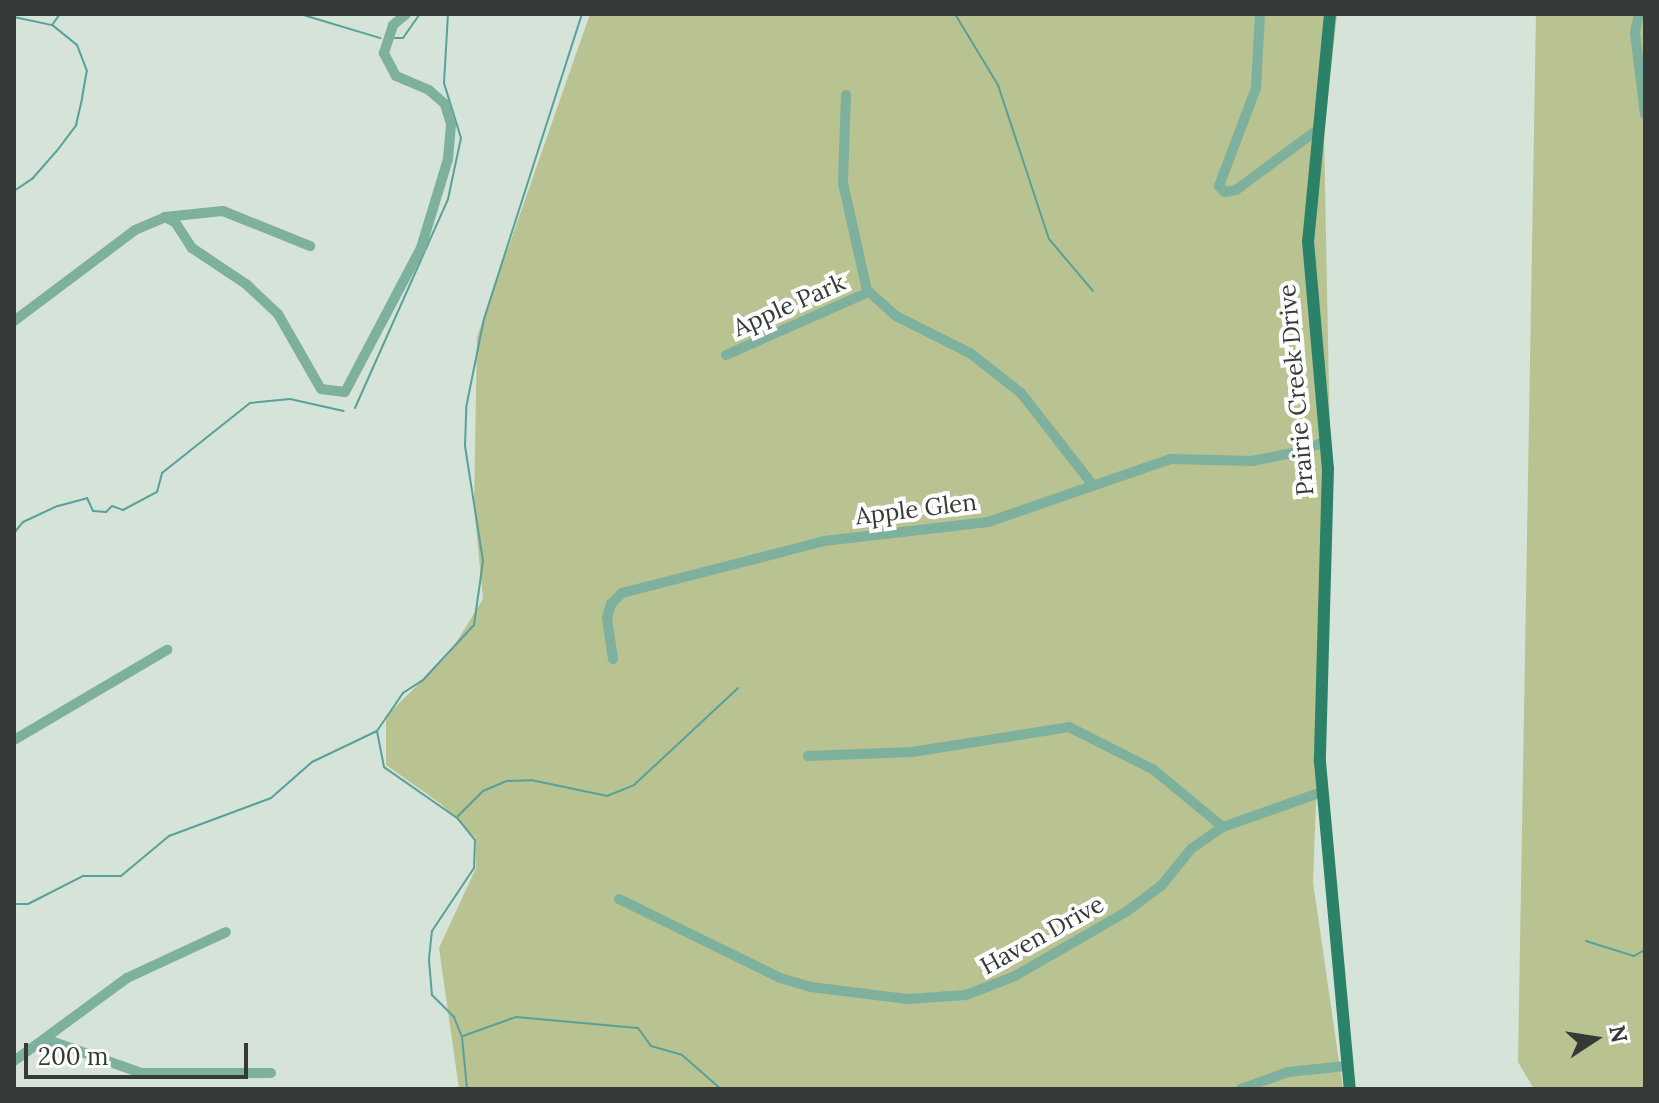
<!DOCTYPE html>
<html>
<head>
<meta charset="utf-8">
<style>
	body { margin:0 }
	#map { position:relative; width:1659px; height:1103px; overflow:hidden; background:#d5e3d8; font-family:Lora,serif }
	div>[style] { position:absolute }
	.green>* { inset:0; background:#b9c291 }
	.stream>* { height:2px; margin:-1px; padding:0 1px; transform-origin:1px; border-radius:1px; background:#58a19b }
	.minor>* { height:10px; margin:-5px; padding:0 5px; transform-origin:5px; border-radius:5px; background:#7db09d }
	.major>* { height:12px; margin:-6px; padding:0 6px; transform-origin:6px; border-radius:6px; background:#2b8269 }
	span { translate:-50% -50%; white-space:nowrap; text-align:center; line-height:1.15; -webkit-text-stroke:8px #fff; paint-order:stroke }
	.street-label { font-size:24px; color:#353a36 }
	.frame { position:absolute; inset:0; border:16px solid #353a36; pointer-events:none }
	.north { position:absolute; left:1555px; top:999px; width:80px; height:80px; -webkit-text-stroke:6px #fff; paint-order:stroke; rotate:78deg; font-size:22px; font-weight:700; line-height:32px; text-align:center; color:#353a36 }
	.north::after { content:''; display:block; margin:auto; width:28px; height:36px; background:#353a36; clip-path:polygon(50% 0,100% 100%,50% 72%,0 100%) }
	.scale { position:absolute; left:24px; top:1043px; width:224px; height:36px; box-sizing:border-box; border:4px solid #353a36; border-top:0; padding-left:10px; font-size:24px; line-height:28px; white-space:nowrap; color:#353a36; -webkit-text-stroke:6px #fff; paint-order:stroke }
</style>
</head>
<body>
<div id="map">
	<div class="green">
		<div style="clip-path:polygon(590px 14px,1337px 14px,1324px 135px,1330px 442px,1313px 882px,1343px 1089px,459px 1089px,439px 948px,476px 868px,476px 838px,441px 804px,386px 765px,386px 716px,449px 654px,483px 599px,474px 506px,477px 337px)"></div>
		<div style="clip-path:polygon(1536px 14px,1645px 14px,1645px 1089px,1534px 1089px,1518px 1062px)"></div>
	</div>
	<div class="stream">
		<div style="left:300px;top:14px;width:84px;rotate:16.7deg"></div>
		<div style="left:955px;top:14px;width:83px;rotate:58.8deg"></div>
		<div style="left:998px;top:85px;width:162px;rotate:71.7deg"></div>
		<div style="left:1049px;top:239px;width:68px;rotate:49.8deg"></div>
		<div style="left:14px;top:17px;width:39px;rotate:12deg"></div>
		<div style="left:52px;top:25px;width:14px;rotate:-54deg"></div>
		<div style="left:394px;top:38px;width:9px"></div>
		<div style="left:403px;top:38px;width:29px;rotate:-55deg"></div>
		<div style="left:14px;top:191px;width:23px;rotate:-34deg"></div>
		<div style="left:33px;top:178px;width:35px;rotate:-49deg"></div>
		<div style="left:56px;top:152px;width:34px;rotate:-53deg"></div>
		<div style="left:76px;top:125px;width:28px;rotate:-77deg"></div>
		<div style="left:82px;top:98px;width:27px;rotate:-80deg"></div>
		<div style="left:87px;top:71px;width:28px;rotate:-111deg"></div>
		<div style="left:77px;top:45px;width:32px;rotate:-141deg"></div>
		<div style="left:355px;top:408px;width:229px;rotate:-66deg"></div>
		<div style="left:448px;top:199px;width:62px;rotate:-78deg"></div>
		<div style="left:461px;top:138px;width:58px;rotate:-107.2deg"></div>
		<div style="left:444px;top:83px;width:69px;rotate:-86.7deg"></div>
		<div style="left:14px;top:533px;width:14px;rotate:-51deg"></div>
		<div style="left:23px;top:522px;width:38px;rotate:-25deg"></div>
		<div style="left:58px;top:506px;width:30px;rotate:-15deg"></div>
		<div style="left:87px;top:498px;width:14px;rotate:65deg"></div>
		<div style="left:93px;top:511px;width:13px;rotate:4deg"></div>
		<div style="left:106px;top:512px;width:8px;rotate:-45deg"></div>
		<div style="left:112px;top:506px;width:12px;rotate:20deg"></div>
		<div style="left:123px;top:510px;width:38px;rotate:-28deg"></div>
		<div style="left:157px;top:492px;width:20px;rotate:-75deg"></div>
		<div style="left:162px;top:473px;width:112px;rotate:-38.5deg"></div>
		<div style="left:250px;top:403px;width:40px;rotate:-5.7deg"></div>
		<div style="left:290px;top:399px;width:55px;rotate:12.5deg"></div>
		<div style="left:458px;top:816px;width:35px;rotate:-45deg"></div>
		<div style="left:483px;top:791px;width:25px;rotate:-23deg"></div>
		<div style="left:506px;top:781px;width:25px;rotate:-2deg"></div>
		<div style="left:531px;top:780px;width:78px;rotate:11.9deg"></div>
		<div style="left:607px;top:796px;width:29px;rotate:-22deg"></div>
		<div style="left:634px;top:785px;width:142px;rotate:-43deg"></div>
		<div style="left:14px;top:904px;width:14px"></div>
		<div style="left:28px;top:904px;width:62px;rotate:-27deg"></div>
		<div style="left:83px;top:876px;width:38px"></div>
		<div style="left:121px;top:876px;width:62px;rotate:-39.8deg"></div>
		<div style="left:169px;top:836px;width:109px;rotate:-20.4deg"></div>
		<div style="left:271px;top:798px;width:55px;rotate:-41.3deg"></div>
		<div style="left:312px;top:762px;width:72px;rotate:-25.5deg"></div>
		<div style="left:1586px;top:941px;width:50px;rotate:17.4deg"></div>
		<div style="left:1634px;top:956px;width:13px;rotate:-29deg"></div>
		<div style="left:463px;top:1036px;width:56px;rotate:-19.7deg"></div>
		<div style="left:516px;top:1017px;width:122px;rotate:5.2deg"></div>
		<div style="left:638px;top:1028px;width:22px;rotate:54deg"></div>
		<div style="left:651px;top:1046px;width:32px;rotate:16deg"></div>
		<div style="left:682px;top:1055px;width:52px;rotate:41.1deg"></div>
		<div style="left:467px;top:1089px;width:52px;rotate:-95.5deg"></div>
		<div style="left:462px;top:1037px;width:22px;rotate:-112deg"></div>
		<div style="left:454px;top:1017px;width:31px;rotate:-135deg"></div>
		<div style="left:432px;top:995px;width:36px;rotate:-95deg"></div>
		<div style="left:429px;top:959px;width:28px;rotate:-84deg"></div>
		<div style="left:432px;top:931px;width:76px;rotate:-56.3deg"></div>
		<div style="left:474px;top:868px;width:28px;rotate:-88deg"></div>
		<div style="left:475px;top:840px;width:28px;rotate:-129deg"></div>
		<div style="left:457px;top:818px;width:89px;rotate:-145.1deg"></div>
		<div style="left:384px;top:767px;width:37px;rotate:-101deg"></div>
		<div style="left:377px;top:731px;width:46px;rotate:-55.6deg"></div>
		<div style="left:403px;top:693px;width:24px;rotate:-33deg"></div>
		<div style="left:423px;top:680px;width:75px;rotate:-47.2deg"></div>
		<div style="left:474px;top:625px;width:65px;rotate:-82deg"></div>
		<div style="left:483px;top:561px;width:116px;rotate:-98.9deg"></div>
		<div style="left:465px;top:446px;width:38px;rotate:-88deg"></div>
		<div style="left:466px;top:408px;width:91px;rotate:-78.6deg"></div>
		<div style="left:484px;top:319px;width:320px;rotate:-72.2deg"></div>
	</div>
	<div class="minor">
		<div style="left:1260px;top:14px;width:74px;rotate:93.1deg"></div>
		<div style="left:1256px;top:88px;width:105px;rotate:110.7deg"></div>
		<div style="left:1219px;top:186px;width:8px;rotate:45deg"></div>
		<div style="left:1225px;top:192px;width:11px;rotate:-10deg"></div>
		<div style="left:1236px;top:190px;width:101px;rotate:-36.5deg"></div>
		<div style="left:1639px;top:14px;width:19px;rotate:102deg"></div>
		<div style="left:1635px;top:33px;width:82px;rotate:83deg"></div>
		<div style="left:846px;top:95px;width:88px;rotate:92deg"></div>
		<div style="left:843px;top:183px;width:110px;rotate:77.4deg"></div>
		<div style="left:867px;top:290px;width:39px;rotate:42deg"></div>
		<div style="left:896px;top:316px;width:83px;rotate:26.6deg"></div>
		<div style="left:970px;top:353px;width:65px;rotate:38.1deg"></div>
		<div style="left:1021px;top:393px;width:115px;rotate:52deg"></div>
		<div style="left:165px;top:217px;width:58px;rotate:-5.9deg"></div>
		<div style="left:223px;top:211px;width:94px;rotate:21.9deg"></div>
		<div style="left:14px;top:321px;width:151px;rotate:-36.9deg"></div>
		<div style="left:135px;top:230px;width:33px;rotate:-23deg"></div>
		<div style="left:165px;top:217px;width:11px;rotate:27deg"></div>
		<div style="left:175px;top:222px;width:31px;rotate:57deg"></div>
		<div style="left:192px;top:248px;width:65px;rotate:33.7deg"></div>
		<div style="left:246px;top:284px;width:44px;rotate:43.2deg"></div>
		<div style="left:278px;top:314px;width:86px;rotate:60.2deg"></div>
		<div style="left:321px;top:389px;width:24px;rotate:7deg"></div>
		<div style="left:345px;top:392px;width:163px;rotate:-62.2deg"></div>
		<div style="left:421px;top:248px;width:93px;rotate:-73.1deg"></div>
		<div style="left:448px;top:159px;width:35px;rotate:-85deg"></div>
		<div style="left:451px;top:124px;width:21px;rotate:-107deg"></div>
		<div style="left:445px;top:104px;width:21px;rotate:-139deg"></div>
		<div style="left:429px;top:90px;width:36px;rotate:-157deg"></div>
		<div style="left:396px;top:76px;width:26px;rotate:-118deg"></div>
		<div style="left:384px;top:53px;width:29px;rotate:-72deg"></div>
		<div style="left:393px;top:25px;width:17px;rotate:-40deg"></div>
		<div style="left:726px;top:355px;width:156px;rotate:-23.8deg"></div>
		<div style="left:613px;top:659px;width:41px;rotate:-98.3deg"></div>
		<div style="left:607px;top:618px;width:15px;rotate:-74deg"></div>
		<div style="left:611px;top:604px;width:16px;rotate:-45deg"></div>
		<div style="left:622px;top:593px;width:209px;rotate:-14.4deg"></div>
		<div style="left:824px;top:541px;width:165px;rotate:-6.6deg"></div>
		<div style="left:988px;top:522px;width:194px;rotate:-19deg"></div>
		<div style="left:1171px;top:459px;width:81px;rotate:1.4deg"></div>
		<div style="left:1252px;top:461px;width:47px;rotate:-11.1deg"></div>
		<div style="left:1298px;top:452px;width:30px;rotate:-21deg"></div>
		<div style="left:14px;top:740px;width:178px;rotate:-30.5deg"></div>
		<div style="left:808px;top:756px;width:104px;rotate:-2.2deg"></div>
		<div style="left:912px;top:752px;width:159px;rotate:-9deg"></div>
		<div style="left:1069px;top:727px;width:95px;rotate:26.8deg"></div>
		<div style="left:1154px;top:770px;width:89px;rotate:39.6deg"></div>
		<div style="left:619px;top:899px;width:179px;rotate:26.1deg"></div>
		<div style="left:780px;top:978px;width:32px;rotate:16deg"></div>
		<div style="left:811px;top:987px;width:98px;rotate:7.1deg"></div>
		<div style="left:908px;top:999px;width:58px;rotate:-3.9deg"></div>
		<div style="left:966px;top:995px;width:53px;rotate:-21.2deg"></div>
		<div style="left:1015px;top:976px;width:128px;rotate:-30deg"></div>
		<div style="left:1126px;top:912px;width:45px;rotate:-36.9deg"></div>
		<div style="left:1162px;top:885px;width:46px;rotate:-51.1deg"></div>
		<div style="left:1191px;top:849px;width:39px;rotate:-35deg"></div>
		<div style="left:1223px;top:827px;width:105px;rotate:-19.5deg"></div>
		<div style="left:48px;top:1040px;width:99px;rotate:19.5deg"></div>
		<div style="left:141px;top:1073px;width:130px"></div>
		<div style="left:14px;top:1061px;width:140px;rotate:-36.3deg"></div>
		<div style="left:127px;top:978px;width:109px;rotate:-24.9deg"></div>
		<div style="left:1241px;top:1089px;width:50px;rotate:-19.9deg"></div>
		<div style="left:1288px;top:1072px;width:58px;rotate:-5.9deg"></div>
	</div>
	<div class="major">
		<div style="left:1330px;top:14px;width:228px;rotate:95.5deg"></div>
		<div style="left:1308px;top:241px;width:228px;rotate:85deg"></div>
		<div style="left:1328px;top:468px;width:294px;rotate:91.6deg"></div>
		<div style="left:1320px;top:762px;width:328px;rotate:84.8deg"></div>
	</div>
	<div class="street-label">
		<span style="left:789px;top:305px;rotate:-24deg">Apple Park</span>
		<span style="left:1296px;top:390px;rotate:-95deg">Prairie Creek Drive</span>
		<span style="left:916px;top:509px;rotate:-7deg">Apple Glen</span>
		<span style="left:1042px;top:935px;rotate:-29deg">Haven Drive</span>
	</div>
	<div class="frame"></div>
	<div class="north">N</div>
	<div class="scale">200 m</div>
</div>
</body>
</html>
